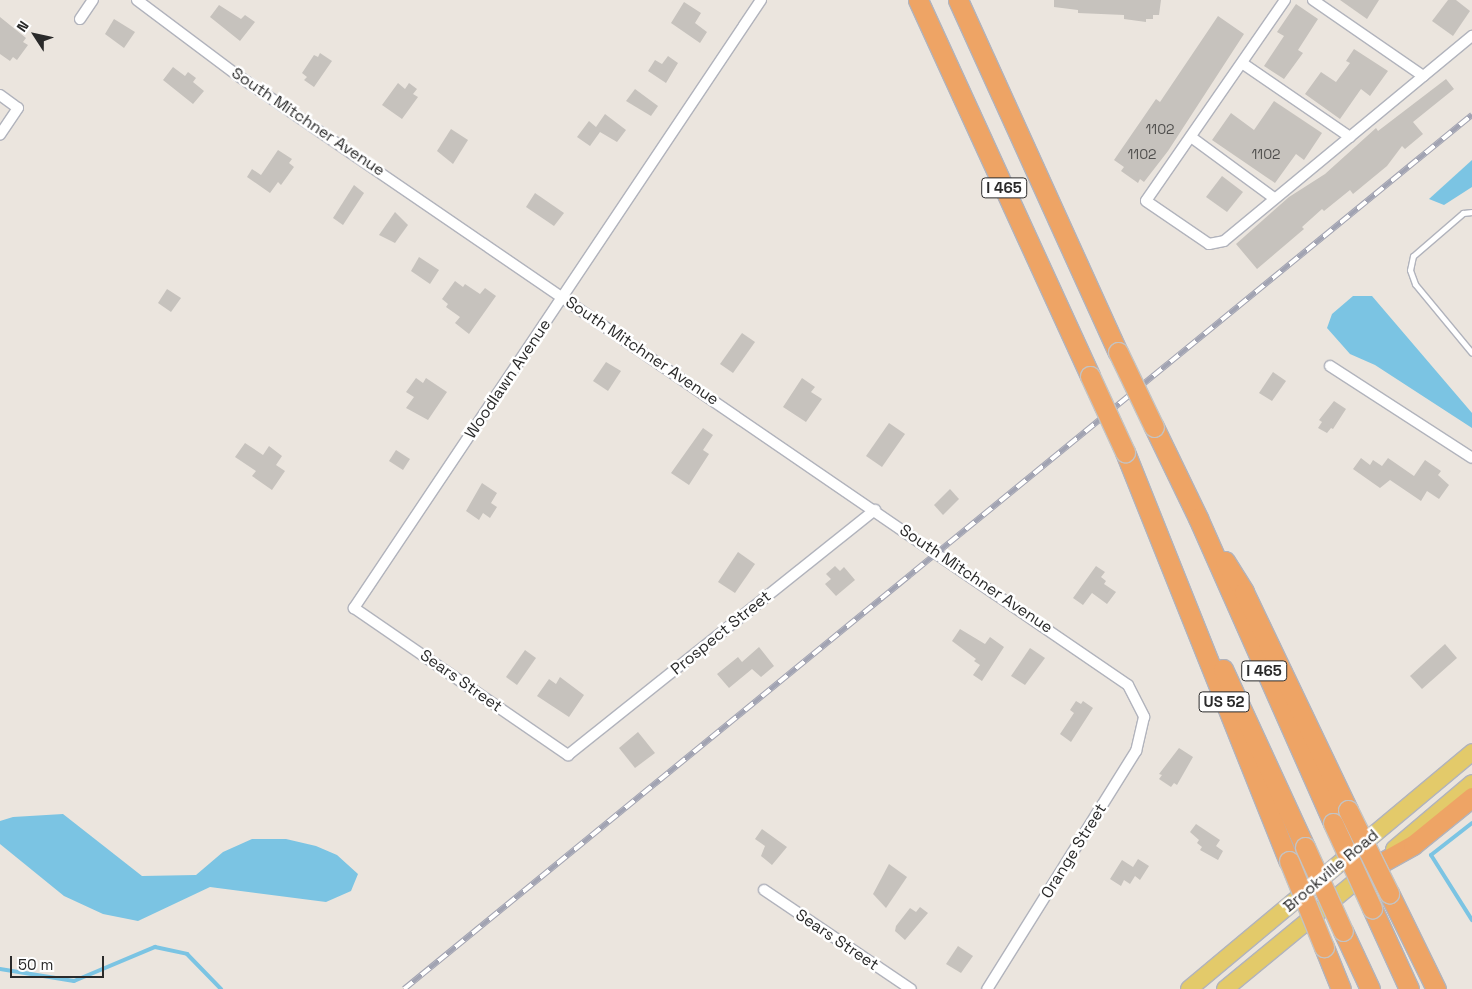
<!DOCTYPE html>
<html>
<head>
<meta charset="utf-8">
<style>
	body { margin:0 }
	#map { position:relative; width:1472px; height:989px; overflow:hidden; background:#ebe5de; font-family:"Space Grotesk",sans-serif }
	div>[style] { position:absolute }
	.water>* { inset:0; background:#7bc4e3 }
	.stream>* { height:4px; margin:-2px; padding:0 2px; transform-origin:2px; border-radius:2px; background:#7bc4e3 }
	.building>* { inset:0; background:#c6c2bd }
	.roads { filter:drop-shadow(1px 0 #b1b3bc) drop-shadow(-1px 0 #b1b3bc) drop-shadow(0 1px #b1b3bc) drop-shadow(0 -1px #b1b3bc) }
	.lane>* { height:5px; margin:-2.5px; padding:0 2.5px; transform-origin:2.5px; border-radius:2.5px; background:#fff }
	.street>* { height:10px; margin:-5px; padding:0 5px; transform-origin:5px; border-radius:5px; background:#fff }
	.primary>* { height:16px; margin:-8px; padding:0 8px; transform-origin:8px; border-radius:8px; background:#e3ca6a }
	.highway>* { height:19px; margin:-9.5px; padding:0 9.5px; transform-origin:9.5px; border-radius:9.5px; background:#eea465 }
	.rail>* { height:5.5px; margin-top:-2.75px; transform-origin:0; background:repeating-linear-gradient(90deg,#fff 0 11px,#a1a3b2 0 22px); box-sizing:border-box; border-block:1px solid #a1a3b2 }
	.bridges { filter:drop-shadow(1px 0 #c3c3c3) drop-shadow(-1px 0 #c3c3c3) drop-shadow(0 1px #c3c3c3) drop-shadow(0 -1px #c3c3c3) }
	.highway-bridge>* { height:19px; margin:-9.5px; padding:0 9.5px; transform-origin:9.5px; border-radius:9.5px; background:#eea465 }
	span { translate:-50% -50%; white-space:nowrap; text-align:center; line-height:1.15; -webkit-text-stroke:5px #fff; paint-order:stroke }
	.number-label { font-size:14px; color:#51504f }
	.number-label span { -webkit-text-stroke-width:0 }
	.shield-label span { padding:1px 4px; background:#fff; border:1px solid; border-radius:4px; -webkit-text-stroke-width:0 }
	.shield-label { font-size:15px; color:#2a2a2a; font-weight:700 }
	.street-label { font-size:16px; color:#2a2a2a }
	.north { position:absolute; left:10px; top:10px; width:50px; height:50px; -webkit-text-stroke:4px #fff; paint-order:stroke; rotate:305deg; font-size:14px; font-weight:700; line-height:20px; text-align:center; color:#2a2a2a }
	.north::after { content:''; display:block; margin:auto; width:18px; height:22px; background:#2a2a2a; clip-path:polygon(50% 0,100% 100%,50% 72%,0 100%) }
	.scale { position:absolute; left:10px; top:956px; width:94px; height:22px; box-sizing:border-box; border:2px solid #2a2a2a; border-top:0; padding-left:6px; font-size:15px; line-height:18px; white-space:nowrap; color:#2a2a2a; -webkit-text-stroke:4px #fff; paint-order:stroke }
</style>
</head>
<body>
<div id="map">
	<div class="water">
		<div style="clip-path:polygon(1472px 160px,1472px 187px,1444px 205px,1429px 199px)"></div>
		<div style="clip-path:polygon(1353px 296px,1372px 296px,1472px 413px,1472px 428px,1375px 365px,1350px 354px,1327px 328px,1332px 314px)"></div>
		<div style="clip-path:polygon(63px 814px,142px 876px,196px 875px,223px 852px,252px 839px,286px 839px,316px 846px,337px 855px,358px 874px,351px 891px,326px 902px,210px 887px,138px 921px,103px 914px,64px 896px,0 844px,0 821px,13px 817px)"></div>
	</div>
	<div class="stream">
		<div style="left:1472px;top:823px;width:52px;rotate:142deg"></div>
		<div style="left:1431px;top:855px;width:77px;rotate:57.8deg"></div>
		<div style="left:0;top:969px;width:75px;rotate:9.2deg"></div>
		<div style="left:74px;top:981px;width:88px;rotate:-22.8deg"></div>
		<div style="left:155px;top:947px;width:33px;rotate:12deg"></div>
		<div style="left:187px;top:954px;width:49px;rotate:45.8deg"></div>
	</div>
	<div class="building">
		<div style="clip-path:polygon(1054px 0,1161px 0,1159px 15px,1153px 15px,1153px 19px,1146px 19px,1146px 22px,1124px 19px,1124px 15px,1078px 13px,1078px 10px,1054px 7px)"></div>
		<div style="clip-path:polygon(1340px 0,1379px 0,1367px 19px)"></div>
		<div style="clip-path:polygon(1448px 0,1456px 0,1470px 11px,1453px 36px,1432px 21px)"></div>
		<div style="clip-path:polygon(684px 2px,701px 13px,695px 23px,707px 32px,700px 43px,671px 23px)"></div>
		<div style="clip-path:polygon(1296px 4px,1318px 19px,1298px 50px,1303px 53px,1284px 79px,1264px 66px,1284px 36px,1277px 32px)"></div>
		<div style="clip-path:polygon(219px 5px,241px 19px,245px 15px,255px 22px,240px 41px,210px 17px)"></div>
		<div style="clip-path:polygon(1218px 16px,1244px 34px,1168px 151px,1144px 182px,1140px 179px,1138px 183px,1121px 171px,1124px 167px,1114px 160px,1156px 99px,1160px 102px)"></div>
		<div style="clip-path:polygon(0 17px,26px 38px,23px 42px,28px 45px,17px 60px,13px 57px,10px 61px,0 54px)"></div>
		<div style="clip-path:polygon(114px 19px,135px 32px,124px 48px,105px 34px)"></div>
		<div style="clip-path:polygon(1354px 49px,1388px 71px,1370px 96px,1361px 89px,1340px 119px,1305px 94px,1321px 72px,1336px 82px,1350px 63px,1346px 61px)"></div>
		<div style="clip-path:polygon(320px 53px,332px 61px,314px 87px,304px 80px,307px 77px,302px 73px,314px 55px,318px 57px)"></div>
		<div style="clip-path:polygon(668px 56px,678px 63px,666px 83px,648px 71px,655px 60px,662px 64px)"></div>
		<div style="clip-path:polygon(173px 67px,185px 76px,188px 72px,196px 78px,193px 82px,204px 91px,193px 104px,163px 80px)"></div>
		<div style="clip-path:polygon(1446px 79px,1454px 89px,1413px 122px,1423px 134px,1405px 149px,1402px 146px,1387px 166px,1353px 194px,1350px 190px,1324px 211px,1322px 209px,1302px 227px,1304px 229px,1257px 269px,1236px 244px,1289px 197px,1325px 174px,1376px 128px,1378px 131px)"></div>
		<div style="clip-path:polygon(398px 83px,405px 89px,409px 83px,417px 89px,413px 94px,418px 97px,402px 119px,382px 105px)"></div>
		<div style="clip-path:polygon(635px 89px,658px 106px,651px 116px,626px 101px)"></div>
		<div style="clip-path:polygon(1274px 101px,1322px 133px,1304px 160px,1296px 154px,1275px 183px,1212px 140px,1231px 113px,1254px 130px)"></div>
		<div style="clip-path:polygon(605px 114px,626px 130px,617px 142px,600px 132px,590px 146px,577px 137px,589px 121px,596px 127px)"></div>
		<div style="clip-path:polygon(451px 129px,468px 140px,453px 164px,437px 151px)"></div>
		<div style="clip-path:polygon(278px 150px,292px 159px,289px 163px,294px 167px,281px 185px,278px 182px,270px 193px,247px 177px,252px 169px,261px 175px)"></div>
		<div style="clip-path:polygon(1222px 176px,1243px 192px,1227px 212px,1206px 197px)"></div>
		<div style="clip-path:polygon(354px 185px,364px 193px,343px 225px,333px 218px)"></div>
		<div style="clip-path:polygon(535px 193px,564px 213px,554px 226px,526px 207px)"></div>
		<div style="clip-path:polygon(395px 212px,408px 225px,395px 243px,379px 235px)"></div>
		<div style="clip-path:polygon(419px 257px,439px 270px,430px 284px,411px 271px)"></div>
		<div style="clip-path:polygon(455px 281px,463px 287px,465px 284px,480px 294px,485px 288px,496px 296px,469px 334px,455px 323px,460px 317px,446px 307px,448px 304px,442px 299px)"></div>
		<div style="clip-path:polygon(167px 289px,181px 298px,171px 312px,158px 303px)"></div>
		<div style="clip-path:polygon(742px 333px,755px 342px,733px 373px,720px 364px)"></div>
		<div style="clip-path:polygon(606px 362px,621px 371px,608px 391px,593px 381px)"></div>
		<div style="clip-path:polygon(1273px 372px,1286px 381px,1272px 401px,1259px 393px)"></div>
		<div style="clip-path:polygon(416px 378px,423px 383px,426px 378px,447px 392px,428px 420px,406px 408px,414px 397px,406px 392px)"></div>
		<div style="clip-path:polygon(802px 378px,815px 387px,811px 392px,822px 399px,806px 422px,783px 407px)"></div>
		<div style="clip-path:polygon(1334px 401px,1346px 409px,1333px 429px,1331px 428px,1327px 433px,1318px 428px,1322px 422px,1319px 420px)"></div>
		<div style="clip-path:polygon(889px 423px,905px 434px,882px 467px,866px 456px)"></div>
		<div style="clip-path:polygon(703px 428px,713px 435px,703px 450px,709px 454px,689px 485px,671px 473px)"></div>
		<div style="clip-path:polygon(245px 443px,263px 455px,269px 446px,282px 456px,276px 465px,285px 471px,272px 490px,252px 476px,256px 471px,235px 457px)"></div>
		<div style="clip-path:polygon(396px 450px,410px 459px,403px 470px,389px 461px)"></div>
		<div style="clip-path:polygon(1361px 458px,1370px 465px,1373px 460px,1382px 466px,1388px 458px,1414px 476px,1425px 460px,1441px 471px,1438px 475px,1449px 485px,1439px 499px,1427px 491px,1421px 501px,1390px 480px,1380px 488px,1353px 469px)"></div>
		<div style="clip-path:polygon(482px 483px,497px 493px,491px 503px,497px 507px,490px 518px,483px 513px,479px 520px,466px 511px)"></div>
		<div style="clip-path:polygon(950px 489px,959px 499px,943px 515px,934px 505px)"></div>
		<div style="clip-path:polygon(738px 552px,755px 564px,735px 593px,718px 582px)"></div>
		<div style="clip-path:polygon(835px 566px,840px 571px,844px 567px,855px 580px,836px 596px,825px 584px,831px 579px,826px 574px)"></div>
		<div style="clip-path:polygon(1096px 566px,1105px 572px,1101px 577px,1106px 581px,1104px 584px,1116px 592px,1107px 604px,1092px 593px,1083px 605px,1073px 598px)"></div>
		<div style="clip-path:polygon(960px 629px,985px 644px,990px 637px,1004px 647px,982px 681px,973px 675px,980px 665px,974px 661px,976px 659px,952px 641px)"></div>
		<div style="clip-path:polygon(1445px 644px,1457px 658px,1422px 689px,1410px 676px)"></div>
		<div style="clip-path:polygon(759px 647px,774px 666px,761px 677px,752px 669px,729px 688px,717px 674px,738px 657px,742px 662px)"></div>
		<div style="clip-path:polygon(1030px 648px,1045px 658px,1025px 685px,1011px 676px)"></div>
		<div style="clip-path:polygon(525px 650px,536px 658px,517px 685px,506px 677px)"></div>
		<div style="clip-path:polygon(560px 677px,584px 695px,569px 717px,537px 696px,549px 679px,556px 684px)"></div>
		<div style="clip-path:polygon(1076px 701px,1081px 704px,1083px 701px,1093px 708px,1071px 742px,1060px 734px,1074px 713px,1070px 710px)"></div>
		<div style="clip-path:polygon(638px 732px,655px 753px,635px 768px,619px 748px)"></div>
		<div style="clip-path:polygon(1179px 748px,1193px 757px,1177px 785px,1174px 783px,1171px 787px,1159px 779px,1162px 775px,1159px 774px)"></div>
		<div style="clip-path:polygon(1196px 824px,1220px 840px,1216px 846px,1223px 851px,1218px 860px,1200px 850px,1202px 847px,1197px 843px,1199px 840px,1190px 832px)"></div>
		<div style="clip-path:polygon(762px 829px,787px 847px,772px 865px,761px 856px,765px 846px,755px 839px)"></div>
		<div style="clip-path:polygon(1138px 859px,1149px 866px,1140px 880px,1135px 876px,1130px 884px,1124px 880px,1121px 886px,1110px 879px,1122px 860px,1133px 867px)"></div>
		<div style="clip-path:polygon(889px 864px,907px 877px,886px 908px,873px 894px)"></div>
		<div style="clip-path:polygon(920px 907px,928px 913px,905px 940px,895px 931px,896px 926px,910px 908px,916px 912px)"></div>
		<div style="clip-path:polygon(958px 946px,973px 956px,961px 973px,946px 964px)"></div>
	</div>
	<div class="roads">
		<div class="lane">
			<div style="left:1472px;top:212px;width:9px;rotate:174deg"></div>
			<div style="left:1463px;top:213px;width:66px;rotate:139.3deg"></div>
			<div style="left:1413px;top:256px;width:14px;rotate:102deg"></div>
			<div style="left:1410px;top:270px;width:15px;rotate:70deg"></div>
			<div style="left:1415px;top:284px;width:89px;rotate:50.4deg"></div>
		</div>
		<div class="street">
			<div style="left:137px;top:0;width:125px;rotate:36.9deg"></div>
			<div style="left:237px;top:75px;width:1080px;rotate:34.4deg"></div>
			<div style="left:1128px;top:685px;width:36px;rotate:63deg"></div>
			<div style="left:1144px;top:717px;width:35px;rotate:103deg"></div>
			<div style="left:1136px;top:751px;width:281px;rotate:122deg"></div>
			<div style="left:761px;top:0;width:732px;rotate:123.8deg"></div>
			<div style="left:354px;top:608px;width:260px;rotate:34.5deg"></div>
			<div style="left:568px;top:755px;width:393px;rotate:-38.6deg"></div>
			<div style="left:1285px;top:0;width:244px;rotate:124.7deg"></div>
			<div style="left:1146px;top:201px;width:76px;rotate:34.3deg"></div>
			<div style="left:1209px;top:244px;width:15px;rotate:-11deg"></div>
			<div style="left:1224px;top:241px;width:322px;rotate:-39.6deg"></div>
			<div style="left:1313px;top:0;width:134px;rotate:34.6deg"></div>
			<div style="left:80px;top:19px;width:23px;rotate:-56deg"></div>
			<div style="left:1242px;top:63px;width:131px;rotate:34.4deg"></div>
			<div style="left:0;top:95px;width:22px;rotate:36deg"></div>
			<div style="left:18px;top:108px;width:32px;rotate:124deg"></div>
			<div style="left:1191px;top:137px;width:103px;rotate:36.3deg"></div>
			<div style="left:1330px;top:366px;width:169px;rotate:32.9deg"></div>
			<div style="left:764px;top:890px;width:177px;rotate:34deg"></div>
		</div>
		<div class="primary">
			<div style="left:1394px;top:849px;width:102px;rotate:-40.2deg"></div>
			<div style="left:1189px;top:989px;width:369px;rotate:-39.9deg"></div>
			<div style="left:1225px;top:989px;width:185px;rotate:-39.5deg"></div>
		</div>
		<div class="highway">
			<div style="left:918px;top:0;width:413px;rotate:65.4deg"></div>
			<div style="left:958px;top:0;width:387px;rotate:65.6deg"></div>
			<div style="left:1154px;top:427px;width:101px;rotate:64.2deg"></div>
			<div style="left:1198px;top:518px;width:334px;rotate:66.1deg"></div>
			<div style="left:1125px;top:452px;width:441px;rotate:68.2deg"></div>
			<div style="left:1225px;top:561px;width:36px;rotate:58deg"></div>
			<div style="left:1244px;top:592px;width:242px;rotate:64.5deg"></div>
			<div style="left:1223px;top:669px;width:196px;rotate:65.3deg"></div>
			<div style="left:1370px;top:869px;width:49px;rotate:-29.2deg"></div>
			<div style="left:1413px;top:845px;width:76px;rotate:-39.1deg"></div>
			<div style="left:1389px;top:893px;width:107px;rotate:63.9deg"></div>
			<div style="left:1372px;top:908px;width:89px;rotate:65.4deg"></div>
			<div style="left:1343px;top:931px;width:64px;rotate:65deg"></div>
			<div style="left:1324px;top:947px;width:45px;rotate:68deg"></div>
		</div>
	</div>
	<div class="rail">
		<div style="left:404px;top:989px;width:1380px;rotate:-39.3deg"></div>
	</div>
	<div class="bridges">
		<div class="highway-bridge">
			<div style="left:1118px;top:352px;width:83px;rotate:64.4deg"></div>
			<div style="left:1090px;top:376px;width:84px;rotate:65.3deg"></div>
			<div style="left:1348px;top:810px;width:93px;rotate:63.7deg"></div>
			<div style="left:1333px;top:823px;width:94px;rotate:65.4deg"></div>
			<div style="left:1305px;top:847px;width:92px;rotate:65.7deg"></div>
			<div style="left:1289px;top:861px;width:93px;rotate:67.9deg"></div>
		</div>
	</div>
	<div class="number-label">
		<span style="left:1160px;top:129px">1102</span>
		<span style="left:1142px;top:154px">1102</span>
		<span style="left:1266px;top:154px">1102</span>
	</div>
	<div class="shield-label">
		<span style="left:1004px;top:188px">I 465</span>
		<span style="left:1264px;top:671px">I 465</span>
		<span style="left:1224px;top:702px">US 52</span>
	</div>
	<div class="street-label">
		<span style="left:308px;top:122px;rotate:34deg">South Mitchner Avenue</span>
		<span style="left:642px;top:351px;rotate:34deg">South Mitchner Avenue</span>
		<span style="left:508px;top:379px;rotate:-56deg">Woodlawn Avenue</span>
		<span style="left:976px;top:579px;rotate:34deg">South Mitchner Avenue</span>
		<span style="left:721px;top:633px;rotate:-39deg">Prospect Street</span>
		<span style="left:461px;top:681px;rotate:35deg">Sears Street</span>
		<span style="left:1074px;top:851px;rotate:-58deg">Orange Street</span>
		<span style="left:1331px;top:871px;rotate:-40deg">Brookville Road</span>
		<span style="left:837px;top:940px;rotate:34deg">Sears Street</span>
	</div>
	<div class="north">N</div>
	<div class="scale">50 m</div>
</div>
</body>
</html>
